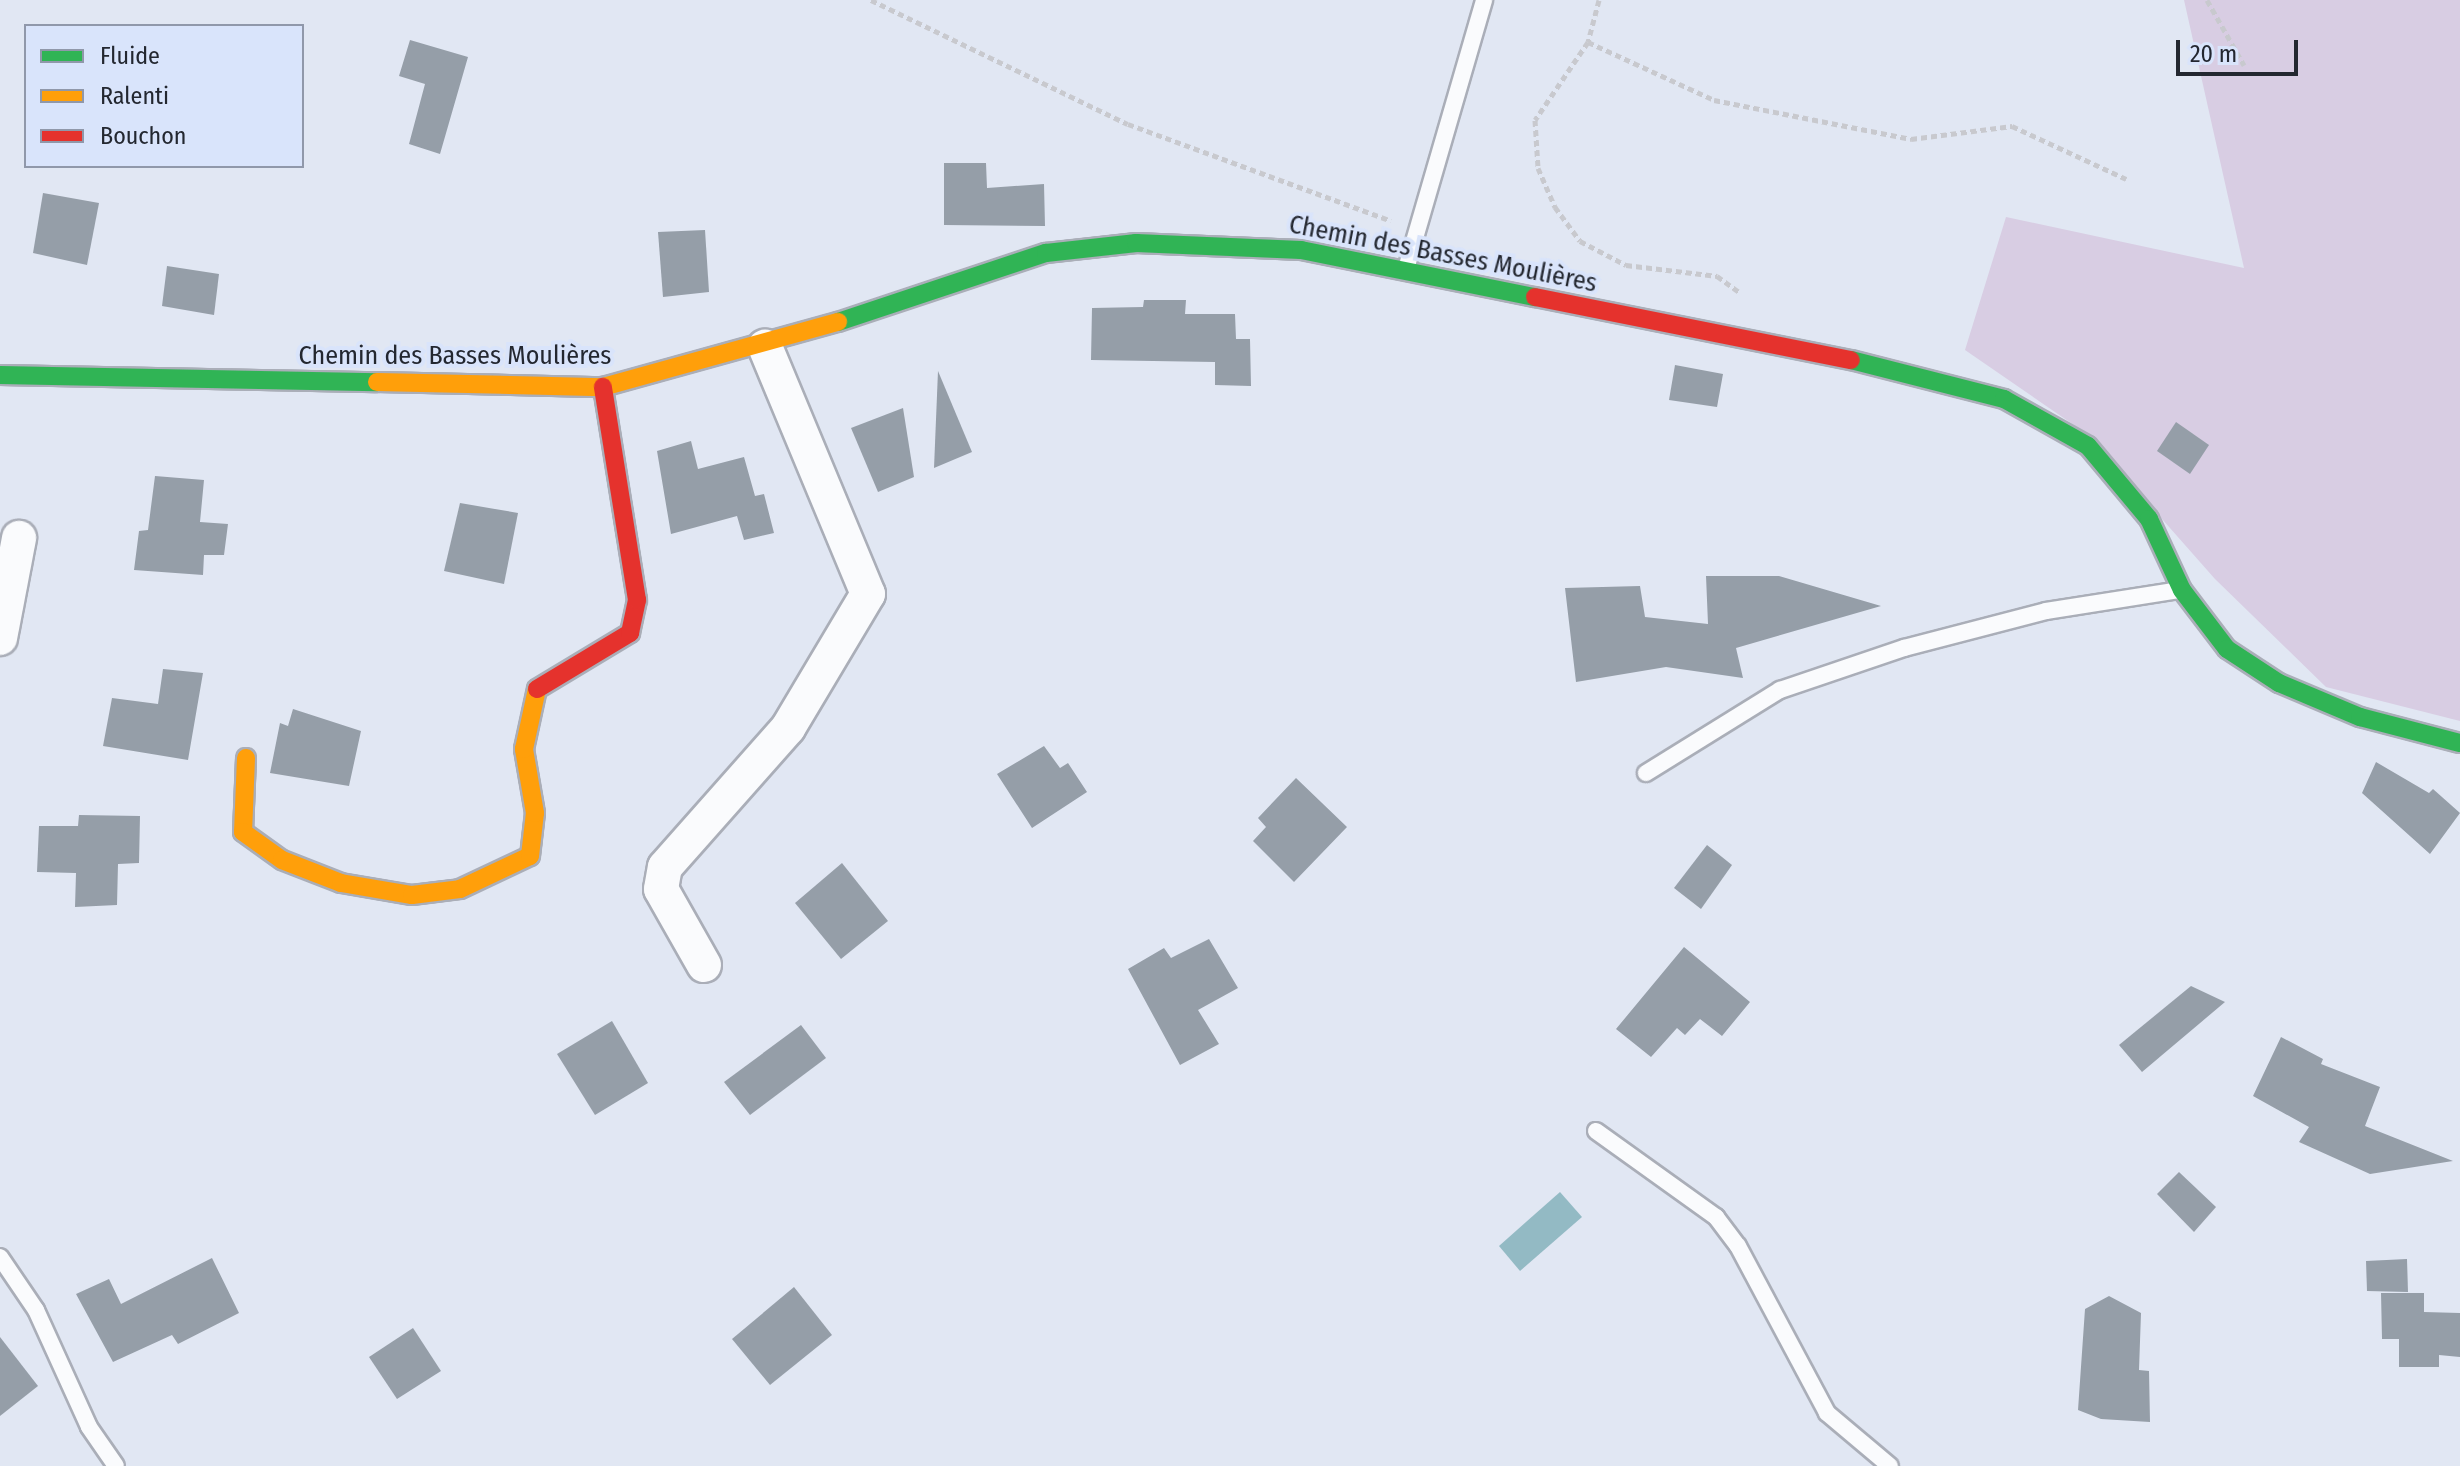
<!DOCTYPE html>
<html>
<head>
<meta charset="utf-8">
<style>
	body { margin:0 }
	#map { position:relative; width:2460px; height:1466px; overflow:hidden; background:#e1e7f3; font-family:"Fira Sans Condensed",sans-serif }
	div>[style] { position:absolute }
	.green>* { inset:0; background:#d8cde3 }
	.water>* { inset:0; background:#93bac4 }
	.building>* { inset:0; background:#959ea8 }
	.path>* { height:5px; margin-top:-2.5px; transform-origin:0; background:repeating-linear-gradient(90deg,#c8c9ce 0 6px,transparent 0 10px) }
	.roads { filter:drop-shadow(2px 0 #aaaeb8) drop-shadow(-2px 0 #aaaeb8) drop-shadow(0 2px #aaaeb8) drop-shadow(0 -2px #aaaeb8) }
	.lane>* { height:16px; margin:-8px; padding:0 8px; transform-origin:8px; border-radius:8px; background:#fafbfd }
	.street>* { height:34px; margin:-17px; padding:0 17px; transform-origin:17px; border-radius:17px; background:#fafbfd }
	.fast>* { height:18px; margin:-9px; padding:0 9px; transform-origin:9px; border-radius:9px; background:#30b455 }
	.slow>* { height:18px; margin:-9px; padding:0 9px; transform-origin:9px; border-radius:9px; background:#ff9f0a }
	.jam>* { height:18px; margin:-9px; padding:0 9px; transform-origin:9px; border-radius:9px; background:#e5322d }
	span { translate:-50% -50%; white-space:nowrap; text-align:center; line-height:1.15; -webkit-text-stroke:8px #d9e4fb; paint-order:stroke }
	.street-label { font-size:26px; color:#232730 }
	.legend { position:absolute; left:24px; top:24px; width:280px; height:144px; box-sizing:border-box; background:#d9e4fb; border:2px solid #9098aa; margin:0; padding:10px 14px; list-style:none; font-size:24px; color:#232730 }
	.legend li { display:flex; align-items:center; gap:16px; height:40px }
	.legend b { width:40px; border:2px solid #9098aa }
	.scale { position:absolute; left:2176px; top:40px; width:122px; height:36px; box-sizing:border-box; border:4px solid #232730; border-top:0; padding-left:10px; font-size:24px; line-height:28px; white-space:nowrap; color:#232730; -webkit-text-stroke:6px #d9e4fb; paint-order:stroke }
</style>
</head>
<body>
<div id="map">
	<div class="green">
		<div style="clip-path:polygon(2184px 0,2460px 0,2460px 721px,2326px 687px,2215px 579px,2087px 434px,1965px 350px,2006px 217px,2244px 268px)"></div>
	</div>
	<div class="water">
		<div style="clip-path:polygon(1560px 1192px,1582px 1217px,1520px 1271px,1499px 1246px)"></div>
	</div>
	<div class="building">
		<div style="clip-path:polygon(410px 40px,468px 57px,440px 154px,409px 144px,425px 84px,399px 76px)"></div>
		<div style="clip-path:polygon(944px 163px,986px 163px,987px 188px,1044px 184px,1045px 226px,944px 225px)"></div>
		<div style="clip-path:polygon(43px 193px,99px 203px,87px 265px,33px 253px)"></div>
		<div style="clip-path:polygon(705px 230px,709px 292px,663px 297px,658px 232px)"></div>
		<div style="clip-path:polygon(167px 266px,219px 274px,214px 315px,162px 306px)"></div>
		<div style="clip-path:polygon(1144px 300px,1186px 300px,1185px 314px,1235px 314px,1236px 339px,1250px 339px,1251px 386px,1215px 385px,1215px 362px,1091px 360px,1092px 308px,1143px 307px)"></div>
		<div style="clip-path:polygon(1675px 365px,1723px 374px,1717px 407px,1669px 400px)"></div>
		<div style="clip-path:polygon(938px 371px,972px 452px,934px 468px)"></div>
		<div style="clip-path:polygon(903px 408px,914px 477px,878px 492px,851px 428px)"></div>
		<div style="clip-path:polygon(2176px 422px,2209px 445px,2190px 474px,2157px 451px)"></div>
		<div style="clip-path:polygon(691px 441px,698px 469px,744px 457px,755px 496px,764px 494px,774px 533px,744px 540px,737px 516px,671px 534px,657px 451px)"></div>
		<div style="clip-path:polygon(155px 476px,204px 480px,200px 522px,228px 524px,224px 555px,204px 555px,203px 575px,134px 570px,139px 531px,148px 530px)"></div>
		<div style="clip-path:polygon(460px 503px,518px 513px,504px 584px,444px 571px)"></div>
		<div style="clip-path:polygon(1706px 576px,1779px 576px,1881px 606px,1736px 648px,1743px 678px,1666px 667px,1576px 682px,1565px 588px,1640px 586px,1645px 617px,1708px 624px)"></div>
		<div style="clip-path:polygon(163px 669px,203px 673px,188px 760px,103px 746px,112px 698px,158px 704px)"></div>
		<div style="clip-path:polygon(293px 709px,361px 731px,349px 786px,270px 773px,280px 723px,288px 726px)"></div>
		<div style="clip-path:polygon(1044px 746px,1060px 768px,1068px 763px,1087px 792px,1032px 828px,997px 774px)"></div>
		<div style="clip-path:polygon(2376px 762px,2429px 793px,2433px 789px,2460px 813px,2430px 854px,2362px 793px)"></div>
		<div style="clip-path:polygon(1296px 778px,1347px 827px,1294px 882px,1253px 841px,1266px 827px,1258px 818px)"></div>
		<div style="clip-path:polygon(79px 815px,140px 816px,139px 863px,118px 864px,117px 905px,75px 907px,76px 873px,37px 872px,39px 826px,78px 826px)"></div>
		<div style="clip-path:polygon(1707px 845px,1732px 865px,1701px 909px,1674px 888px)"></div>
		<div style="clip-path:polygon(842px 863px,888px 921px,841px 959px,795px 903px)"></div>
		<div style="clip-path:polygon(1209px 939px,1238px 988px,1198px 1010px,1219px 1044px,1180px 1065px,1128px 969px,1164px 948px,1171px 958px)"></div>
		<div style="clip-path:polygon(1684px 947px,1750px 1002px,1722px 1036px,1700px 1019px,1685px 1035px,1677px 1028px,1651px 1057px,1616px 1029px)"></div>
		<div style="clip-path:polygon(2191px 986px,2225px 1002px,2142px 1072px,2119px 1045px)"></div>
		<div style="clip-path:polygon(612px 1021px,648px 1083px,595px 1115px,557px 1054px)"></div>
		<div style="clip-path:polygon(801px 1025px,826px 1058px,750px 1115px,724px 1082px)"></div>
		<div style="clip-path:polygon(2281px 1037px,2323px 1059px,2321px 1064px,2380px 1087px,2365px 1126px,2453px 1161px,2370px 1174px,2299px 1142px,2309px 1127px,2253px 1096px)"></div>
		<div style="clip-path:polygon(2179px 1172px,2216px 1207px,2194px 1232px,2157px 1194px)"></div>
		<div style="clip-path:polygon(212px 1258px,239px 1313px,178px 1344px,172px 1335px,113px 1362px,76px 1294px,109px 1279px,121px 1304px)"></div>
		<div style="clip-path:polygon(2407px 1259px,2408px 1292px,2367px 1291px,2366px 1261px)"></div>
		<div style="clip-path:polygon(794px 1287px,832px 1335px,770px 1385px,732px 1339px)"></div>
		<div style="clip-path:polygon(2381px 1293px,2424px 1293px,2424px 1312px,2460px 1313px,2460px 1357px,2439px 1355px,2439px 1367px,2399px 1367px,2399px 1339px,2382px 1339px)"></div>
		<div style="clip-path:polygon(2109px 1296px,2141px 1313px,2139px 1370px,2149px 1371px,2150px 1422px,2101px 1419px,2078px 1410px,2085px 1309px)"></div>
		<div style="clip-path:polygon(413px 1328px,441px 1371px,397px 1399px,369px 1357px)"></div>
		<div style="clip-path:polygon(0 1337px,38px 1386px,0 1416px)"></div>
	</div>
	<div class="path">
		<div style="left:871px;top:0;width:285px;rotate:25.8deg"></div>
		<div style="left:1128px;top:124px;width:280px;rotate:20.2deg"></div>
		<div style="left:1599px;top:0;width:43px;rotate:104.7deg"></div>
		<div style="left:1588px;top:42px;width:94px;rotate:124.2deg"></div>
		<div style="left:1535px;top:120px;width:48px;rotate:86.4deg"></div>
		<div style="left:1538px;top:168px;width:43px;rotate:66.4deg"></div>
		<div style="left:1555px;top:207px;width:42px;rotate:53.7deg"></div>
		<div style="left:1580px;top:241px;width:52px;rotate:27.6deg"></div>
		<div style="left:1626px;top:265px;width:92px;rotate:6.9deg"></div>
		<div style="left:1717px;top:276px;width:29px;rotate:36deg"></div>
		<div style="left:2207px;top:0;width:75px;rotate:60.4deg"></div>
		<div style="left:1588px;top:42px;width:139px;rotate:24.7deg"></div>
		<div style="left:1714px;top:100px;width:201px;rotate:11.2deg"></div>
		<div style="left:1911px;top:139px;width:102px;rotate:-7.3deg"></div>
		<div style="left:2012px;top:126px;width:126px;rotate:24.9deg"></div>
	</div>
	<div class="roads">
		<div class="lane">
			<div style="left:1406px;top:269px;width:280px;rotate:-73.8deg"></div>
			<div style="left:1646px;top:773px;width:158px;rotate:-31.8deg"></div>
			<div style="left:1780px;top:690px;width:131px;rotate:-18.7deg"></div>
			<div style="left:1904px;top:648px;width:147px;rotate:-14.6deg"></div>
			<div style="left:2046px;top:611px;width:136px;rotate:-8.9deg"></div>
			<div style="left:1596px;top:1131px;width:148px;rotate:35.6deg"></div>
			<div style="left:1716px;top:1217px;width:36px;rotate:53deg"></div>
			<div style="left:1738px;top:1246px;width:189px;rotate:61.9deg"></div>
			<div style="left:1827px;top:1413px;width:82px;rotate:40.1deg"></div>
			<div style="left:0;top:1257px;width:64px;rotate:55.8deg"></div>
			<div style="left:36px;top:1310px;width:128px;rotate:65.6deg"></div>
			<div style="left:89px;top:1427px;width:47px;rotate:55.3deg"></div>
		</div>
		<div class="street">
			<div style="left:0;top:638px;width:102px;rotate:-79.2deg"></div>
			<div style="left:704px;top:965px;width:87px;rotate:-119.5deg"></div>
			<div style="left:661px;top:889px;width:22px;rotate:-80deg"></div>
			<div style="left:665px;top:867px;width:186px;rotate:-48.5deg"></div>
			<div style="left:788px;top:728px;width:156px;rotate:-59.2deg"></div>
			<div style="left:868px;top:594px;width:268px;rotate:-112.6deg"></div>
		</div>
		<div class="fast">
			<div style="left:838px;top:322px;width:219px;rotate:-18.4deg"></div>
			<div style="left:1046px;top:253px;width:91px;rotate:-6.3deg"></div>
			<div style="left:1136px;top:243px;width:165px;rotate:2.4deg"></div>
			<div style="left:1301px;top:250px;width:239px;rotate:11.4deg"></div>
			<div style="left:1851px;top:360px;width:158px;rotate:14.3deg"></div>
			<div style="left:2004px;top:399px;width:96px;rotate:29.2deg"></div>
			<div style="left:2088px;top:446px;width:95px;rotate:50.1deg"></div>
			<div style="left:2149px;top:519px;width:78px;rotate:65.1deg"></div>
			<div style="left:2182px;top:590px;width:74px;rotate:52.7deg"></div>
			<div style="left:2227px;top:649px;width:62px;rotate:33.2deg"></div>
			<div style="left:2279px;top:683px;width:88px;rotate:22.8deg"></div>
			<div style="left:2360px;top:717px;width:103px;rotate:14.6deg"></div>
			<div style="left:0;top:375px;width:377px;rotate:1.1deg"></div>
		</div>
		<div class="slow">
			<div style="left:377px;top:382px;width:226px;rotate:1.3deg"></div>
			<div style="left:603px;top:387px;width:244px;rotate:-15.5deg"></div>
			<div style="left:246px;top:758px;width:74px;rotate:92.3deg"></div>
			<div style="left:243px;top:832px;width:48px;rotate:35.7deg"></div>
			<div style="left:282px;top:860px;width:63px;rotate:21.3deg"></div>
			<div style="left:341px;top:883px;width:72px;rotate:9.6deg"></div>
			<div style="left:412px;top:895px;width:48px;rotate:-7.1deg"></div>
			<div style="left:460px;top:889px;width:77px;rotate:-25.2deg"></div>
			<div style="left:530px;top:856px;width:43px;rotate:-83.4deg"></div>
			<div style="left:535px;top:813px;width:65px;rotate:-99.8deg"></div>
			<div style="left:524px;top:749px;width:61px;rotate:-77.8deg"></div>
		</div>
		<div class="jam">
			<div style="left:1535px;top:297px;width:322px;rotate:11.3deg"></div>
			<div style="left:537px;top:689px;width:109px;rotate:-31.1deg"></div>
			<div style="left:630px;top:633px;width:34px;rotate:-78deg"></div>
			<div style="left:637px;top:600px;width:216px;rotate:-99.1deg"></div>
		</div>
	</div>
	<div class="street-label">
		<span style="left:1443px;top:254px;rotate:11deg">Chemin des Basses Moulières</span>
		<span style="left:455px;top:356px">Chemin des Basses Moulières</span>
	</div>
	<ul class="legend">
	<li><b style="height:10px;background:#30b455"></b>Fluide</li>
	<li><b style="height:10px;background:#ff9f0a"></b>Ralenti</li>
	<li><b style="height:10px;background:#e5322d"></b>Bouchon</li>
	</ul>
	<div class="scale">20 m</div>
</div>
</body>
</html>
